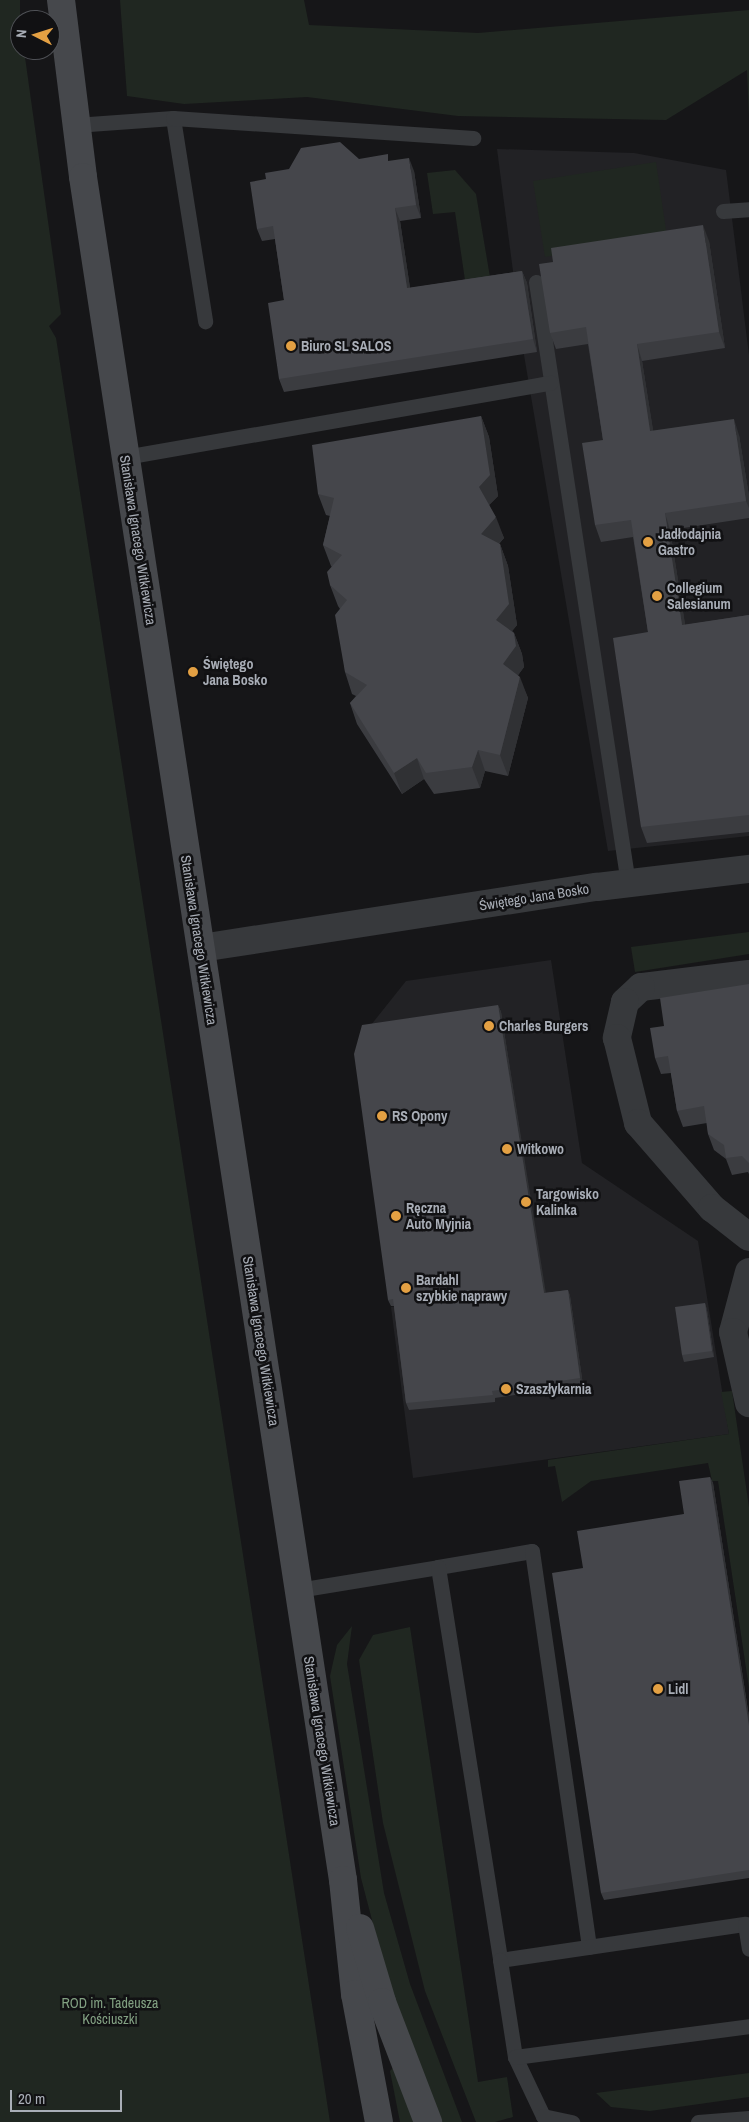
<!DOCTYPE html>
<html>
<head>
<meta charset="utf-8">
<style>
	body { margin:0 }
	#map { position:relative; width:749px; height:2122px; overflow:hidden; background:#161618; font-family:"Archivo Narrow",sans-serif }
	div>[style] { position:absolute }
	.built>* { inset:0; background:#222225 }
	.green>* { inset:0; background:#202721 }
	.lane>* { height:15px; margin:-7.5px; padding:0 7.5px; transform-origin:7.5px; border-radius:7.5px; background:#37393c }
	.street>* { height:28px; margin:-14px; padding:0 14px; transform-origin:14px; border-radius:14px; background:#37393c }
	.secondary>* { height:28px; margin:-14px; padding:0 14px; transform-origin:14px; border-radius:14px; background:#46484c }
	.wall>* { inset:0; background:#3b3c40 }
	.shaded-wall>* { inset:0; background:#303134 }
	.building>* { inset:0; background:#45464b }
	.dots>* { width:14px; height:14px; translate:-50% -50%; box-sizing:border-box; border:2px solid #111113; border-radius:50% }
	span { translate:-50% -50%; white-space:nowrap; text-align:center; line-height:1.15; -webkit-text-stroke:5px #111113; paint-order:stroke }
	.poi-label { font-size:14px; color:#a9aeb7; font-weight:700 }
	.left { translate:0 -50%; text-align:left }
	.street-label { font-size:14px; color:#a9aeb7 }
	.park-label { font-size:14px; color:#82a082 }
	.north { position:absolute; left:10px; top:10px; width:50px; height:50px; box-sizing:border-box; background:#111113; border:1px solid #4e5055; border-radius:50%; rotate:275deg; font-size:14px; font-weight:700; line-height:20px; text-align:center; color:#a9aeb7 }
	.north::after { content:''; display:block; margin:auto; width:18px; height:22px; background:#e3a043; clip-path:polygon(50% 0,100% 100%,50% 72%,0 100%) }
	.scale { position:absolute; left:10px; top:2090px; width:112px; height:22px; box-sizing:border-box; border:2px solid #a9aeb7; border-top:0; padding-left:6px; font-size:15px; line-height:18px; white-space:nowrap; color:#a9aeb7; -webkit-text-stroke:4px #111113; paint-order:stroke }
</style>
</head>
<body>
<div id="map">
	<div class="built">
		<div style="clip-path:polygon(497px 149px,634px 153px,726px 170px,749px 355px,749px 836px,608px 851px,524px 355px)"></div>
		<div style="clip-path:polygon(551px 960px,582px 1163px,698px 1241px,729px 1434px,413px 1478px,391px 1307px,427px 1302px,367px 1030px,406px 981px)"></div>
	</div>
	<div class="green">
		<div style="clip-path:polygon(0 0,20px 0,20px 50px,24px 50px,61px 314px,49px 326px,56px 338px,85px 525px,330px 2122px,0 2122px)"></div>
		<div style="clip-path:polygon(120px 0,304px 0,309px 25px,478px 33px,749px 10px,749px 117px,747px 70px,666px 120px,458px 116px,307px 97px,184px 104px,127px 96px)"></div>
		<div style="clip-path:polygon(656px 162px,667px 237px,545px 257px,533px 181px)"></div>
		<div style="clip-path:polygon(455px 170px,476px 194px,491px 283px,466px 287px,455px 212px,433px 214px,427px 173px)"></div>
		<div style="clip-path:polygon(749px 932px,749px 954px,635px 972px,631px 947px)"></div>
		<div style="clip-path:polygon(732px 1391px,749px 1507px,749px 1688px,718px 1481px,712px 1481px,708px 1463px,591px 1481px,562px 1502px,555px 1466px,548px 1467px,548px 1460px,729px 1434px,721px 1392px)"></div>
		<div style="clip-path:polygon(352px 1626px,347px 1664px,384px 1893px,410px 1984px,462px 2122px,441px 2122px,388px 1981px,361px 1878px,330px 1676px,337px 1645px)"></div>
		<div style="clip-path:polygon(410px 1627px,478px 2082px,507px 2077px,513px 2117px,495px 2122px,476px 2122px,425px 1991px,383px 1823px,359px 1660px,373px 1635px)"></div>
		<div style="clip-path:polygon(393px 2068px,417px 2122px,400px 2122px,390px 2071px)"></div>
		<div style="clip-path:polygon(749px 2073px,749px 2097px,650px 2111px,611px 2107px,596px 2093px)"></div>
	</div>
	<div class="lane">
		<div style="left:173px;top:118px;width:206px;rotate:81deg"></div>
		<div style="left:75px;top:125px;width:98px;rotate:-4.1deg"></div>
		<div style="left:173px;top:118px;width:301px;rotate:3.8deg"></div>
		<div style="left:723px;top:211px;width:26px;rotate:-4deg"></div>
		<div style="left:536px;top:282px;width:608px;rotate:81.3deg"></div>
		<div style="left:125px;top:457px;width:432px;rotate:-9.9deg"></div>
		<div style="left:438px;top:1567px;width:95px;rotate:-9.7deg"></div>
		<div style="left:532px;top:1551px;width:400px;rotate:81.8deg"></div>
		<div style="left:298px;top:1590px;width:142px;rotate:-9.3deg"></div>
		<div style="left:438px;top:1567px;width:398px;rotate:81deg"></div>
		<div style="left:500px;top:1960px;width:248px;rotate:-8.4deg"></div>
		<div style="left:745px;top:1924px;width:25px;rotate:81deg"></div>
		<div style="left:500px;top:1960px;width:98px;rotate:81.2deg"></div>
		<div style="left:515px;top:2057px;width:65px;rotate:64.6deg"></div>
		<div style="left:543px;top:2116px;width:30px;rotate:12deg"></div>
		<div style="left:515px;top:2057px;width:236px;rotate:-7.5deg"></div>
		<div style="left:698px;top:2122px;width:51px;rotate:-4.5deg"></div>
	</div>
	<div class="street">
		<div style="left:201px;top:948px;width:401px;rotate:-8.8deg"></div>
		<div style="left:597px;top:887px;width:153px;rotate:-6.8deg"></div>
		<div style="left:749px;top:974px;width:109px;rotate:173.1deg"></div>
		<div style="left:641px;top:987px;width:22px;rotate:137deg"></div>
		<div style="left:625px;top:1002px;width:37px;rotate:103deg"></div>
		<div style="left:617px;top:1038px;width:88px;rotate:76.1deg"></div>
		<div style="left:638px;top:1123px;width:113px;rotate:49deg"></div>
		<div style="left:712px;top:1208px;width:47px;rotate:38.1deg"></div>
		<div style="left:749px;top:1272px;width:62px;rotate:104.9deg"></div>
		<div style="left:733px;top:1332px;width:73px;rotate:77.3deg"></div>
	</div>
	<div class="secondary">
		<div style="left:61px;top:0;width:178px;rotate:82.9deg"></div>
		<div style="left:83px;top:177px;width:1723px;rotate:81.32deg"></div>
		<div style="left:343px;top:1880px;width:115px;rotate:84deg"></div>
		<div style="left:355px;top:1994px;width:130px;rotate:79.4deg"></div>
		<div style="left:360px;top:1928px;width:77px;rotate:73.4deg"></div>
		<div style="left:382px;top:2002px;width:129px;rotate:69deg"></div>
	</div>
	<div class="wall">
		<div style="clip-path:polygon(359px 159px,390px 161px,414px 171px,421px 218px,400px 221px,410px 288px,522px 271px,527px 283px,537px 352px,284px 392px,279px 379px,284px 300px,275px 239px,262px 241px,257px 229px,266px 179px)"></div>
		<div style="clip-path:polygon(709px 241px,725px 348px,642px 361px,653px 431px,739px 435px,749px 496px,749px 518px,670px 530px,685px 625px,749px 615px,749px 832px,647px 843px,641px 827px,648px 632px,633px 537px,601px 542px,595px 525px,603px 440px,588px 344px,556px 349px,550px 333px)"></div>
		<div style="clip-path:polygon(481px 416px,489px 437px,498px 496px,489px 505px,504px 538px,499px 544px,500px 544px,508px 566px,517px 625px,512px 631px,514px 633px,522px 654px,524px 667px,518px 675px,528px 698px,508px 776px,485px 771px,480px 788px,434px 794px,424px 779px,402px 794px,357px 724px,350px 703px,356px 696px,352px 694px,345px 672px,340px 609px,338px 606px,330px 585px,332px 567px,331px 566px,323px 545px,330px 516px,326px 515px,318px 494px)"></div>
		<div style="clip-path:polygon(749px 984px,749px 1174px,748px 1172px,732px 1175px,726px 1159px,714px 1150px,708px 1134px,707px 1123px,683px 1127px,677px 1111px,671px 1073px,661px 1074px,655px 1058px,664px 1026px)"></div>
		<div style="clip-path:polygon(498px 1005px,501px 1012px,545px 1293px,568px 1290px,570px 1296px,583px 1385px,495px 1398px,495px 1402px,409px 1410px,406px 1403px,394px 1306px,391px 1306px,388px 1300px)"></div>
		<div style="clip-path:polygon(705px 1303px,707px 1310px,714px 1357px,684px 1362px,682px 1355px)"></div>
		<div style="clip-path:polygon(710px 1477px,713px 1483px,749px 1717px,749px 1878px,604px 1900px,601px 1893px,583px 1568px,684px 1514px)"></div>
	</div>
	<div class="shaded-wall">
		<div style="clip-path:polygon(409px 158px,414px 171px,421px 218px,416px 205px)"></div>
		<div style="clip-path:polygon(395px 208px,400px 221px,412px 301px,407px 288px)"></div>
		<div style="clip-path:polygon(703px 225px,709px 241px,725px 348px,719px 332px)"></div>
		<div style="clip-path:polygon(522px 271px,527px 283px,537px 352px,533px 339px)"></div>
		<div style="clip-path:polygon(637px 344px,642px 361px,656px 448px,650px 431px)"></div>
		<div style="clip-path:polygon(481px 416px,489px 437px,498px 496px,486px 508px,479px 487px)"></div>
		<div style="clip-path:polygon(734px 419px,739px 435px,749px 496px,749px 508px,746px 501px)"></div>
		<div style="clip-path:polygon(665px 513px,670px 530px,688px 642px,682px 625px)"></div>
		<div style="clip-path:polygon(496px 517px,504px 538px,488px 555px,481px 534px)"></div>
		<div style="clip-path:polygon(500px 544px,508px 566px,517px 625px,504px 641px,496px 620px)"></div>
		<div style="clip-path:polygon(514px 633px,522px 654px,524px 667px,511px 685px,503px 664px)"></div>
		<div style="clip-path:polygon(520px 677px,528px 698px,508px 776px,500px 755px)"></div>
		<div style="clip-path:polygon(478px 750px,485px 771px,480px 788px,472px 767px)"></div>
		<div style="clip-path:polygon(417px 758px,424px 779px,402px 794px,394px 773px)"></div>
		<div style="clip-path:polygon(498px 1005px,501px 1012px,547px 1300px,544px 1293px)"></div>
		<div style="clip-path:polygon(568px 1290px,570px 1296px,583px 1385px,580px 1378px)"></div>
		<div style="clip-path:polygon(705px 1303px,707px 1310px,714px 1357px,712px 1351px)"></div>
		<div style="clip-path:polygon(710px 1477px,713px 1483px,749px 1717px,749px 1726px)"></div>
	</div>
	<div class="building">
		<div style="clip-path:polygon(340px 142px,359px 159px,388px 154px,388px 161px,409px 158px,416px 205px,395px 208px,407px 288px,522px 271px,533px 339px,279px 379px,268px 303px,284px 300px,273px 226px,257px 229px,250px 182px,266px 179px,265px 173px,289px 169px,301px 148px)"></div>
		<div style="clip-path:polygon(703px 225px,719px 332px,637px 344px,650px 431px,734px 419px,746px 501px,665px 513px,682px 625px,749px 615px,749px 815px,641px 827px,613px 638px,648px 632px,631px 520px,595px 525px,582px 443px,603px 440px,586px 327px,550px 333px,539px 264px,553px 262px,551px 248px)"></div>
		<div style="clip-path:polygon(481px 416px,490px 475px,479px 487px,496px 517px,481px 534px,500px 544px,509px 604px,496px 620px,514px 633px,516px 646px,503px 664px,520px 677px,500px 755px,478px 750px,472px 767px,426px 773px,417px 758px,394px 773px,350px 703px,367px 685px,345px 672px,335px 615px,347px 600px,330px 585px,327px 572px,342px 555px,323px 545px,334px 498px,318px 494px,312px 445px)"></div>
		<div style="clip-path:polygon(749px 984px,749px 1163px,742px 1156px,726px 1158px,724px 1145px,708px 1134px,704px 1106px,677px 1111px,668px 1056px,655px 1058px,650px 1028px,664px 1026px,660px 998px)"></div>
		<div style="clip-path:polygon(498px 1005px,544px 1293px,568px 1290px,580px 1378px,492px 1391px,493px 1395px,406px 1403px,393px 1299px,388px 1300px,354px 1054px,362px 1025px)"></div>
		<div style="clip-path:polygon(705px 1303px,712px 1351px,682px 1355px,675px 1307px)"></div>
		<div style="clip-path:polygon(710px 1477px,749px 1726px,749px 1870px,601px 1893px,552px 1573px,583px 1568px,577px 1531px,684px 1514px,679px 1481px)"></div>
	</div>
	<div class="dots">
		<div style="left:291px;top:346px;background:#e3a043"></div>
		<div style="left:648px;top:542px;background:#e3a043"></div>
		<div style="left:657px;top:596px;background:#e3a043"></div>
		<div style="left:193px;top:672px;background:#e3a043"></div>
		<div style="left:489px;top:1026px;background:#e3a043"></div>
		<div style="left:382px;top:1116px;background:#e3a043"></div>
		<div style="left:507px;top:1149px;background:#e3a043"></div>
		<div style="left:526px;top:1202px;background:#e3a043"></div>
		<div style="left:396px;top:1216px;background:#e3a043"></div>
		<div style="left:406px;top:1288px;background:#e3a043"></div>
		<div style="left:506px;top:1389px;background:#e3a043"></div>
		<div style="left:658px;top:1689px;background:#e3a043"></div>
	</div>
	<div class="poi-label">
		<span class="left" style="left:301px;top:346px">Biuro SL SALOS</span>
		<span class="left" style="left:658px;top:542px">Jadłodajnia<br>Gastro</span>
		<span class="left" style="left:667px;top:596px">Collegium<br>Salesianum</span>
		<span class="left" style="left:203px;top:672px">Świętego<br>Jana Bosko</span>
		<span class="left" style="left:499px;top:1026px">Charles Burgers</span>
		<span class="left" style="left:392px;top:1116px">RS Opony</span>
		<span class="left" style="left:517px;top:1149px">Witkowo</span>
		<span class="left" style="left:536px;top:1202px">Targowisko<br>Kalinka</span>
		<span class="left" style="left:406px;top:1216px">Ręczna<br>Auto Myjnia</span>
		<span class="left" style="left:416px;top:1288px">Bardahl<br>szybkie naprawy</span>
		<span class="left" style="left:516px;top:1389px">Szaszłykarnia</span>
		<span class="left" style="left:668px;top:1689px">Lidl</span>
	</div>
	<div class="street-label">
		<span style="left:138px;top:540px;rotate:81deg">Stanisława Ignacego Witkiewicza</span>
		<span style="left:534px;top:897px;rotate:-9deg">Świętego Jana Bosko</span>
		<span style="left:199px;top:940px;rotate:81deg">Stanisława Ignacego Witkiewicza</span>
		<span style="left:261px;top:1341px;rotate:81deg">Stanisława Ignacego Witkiewicza</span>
		<span style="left:322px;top:1741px;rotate:81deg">Stanisława Ignacego Witkiewicza</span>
	</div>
	<div class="park-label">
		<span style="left:110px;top:2011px">ROD im. Tadeusza<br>Kościuszki</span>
	</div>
	<div class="north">N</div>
	<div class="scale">20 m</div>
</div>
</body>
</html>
